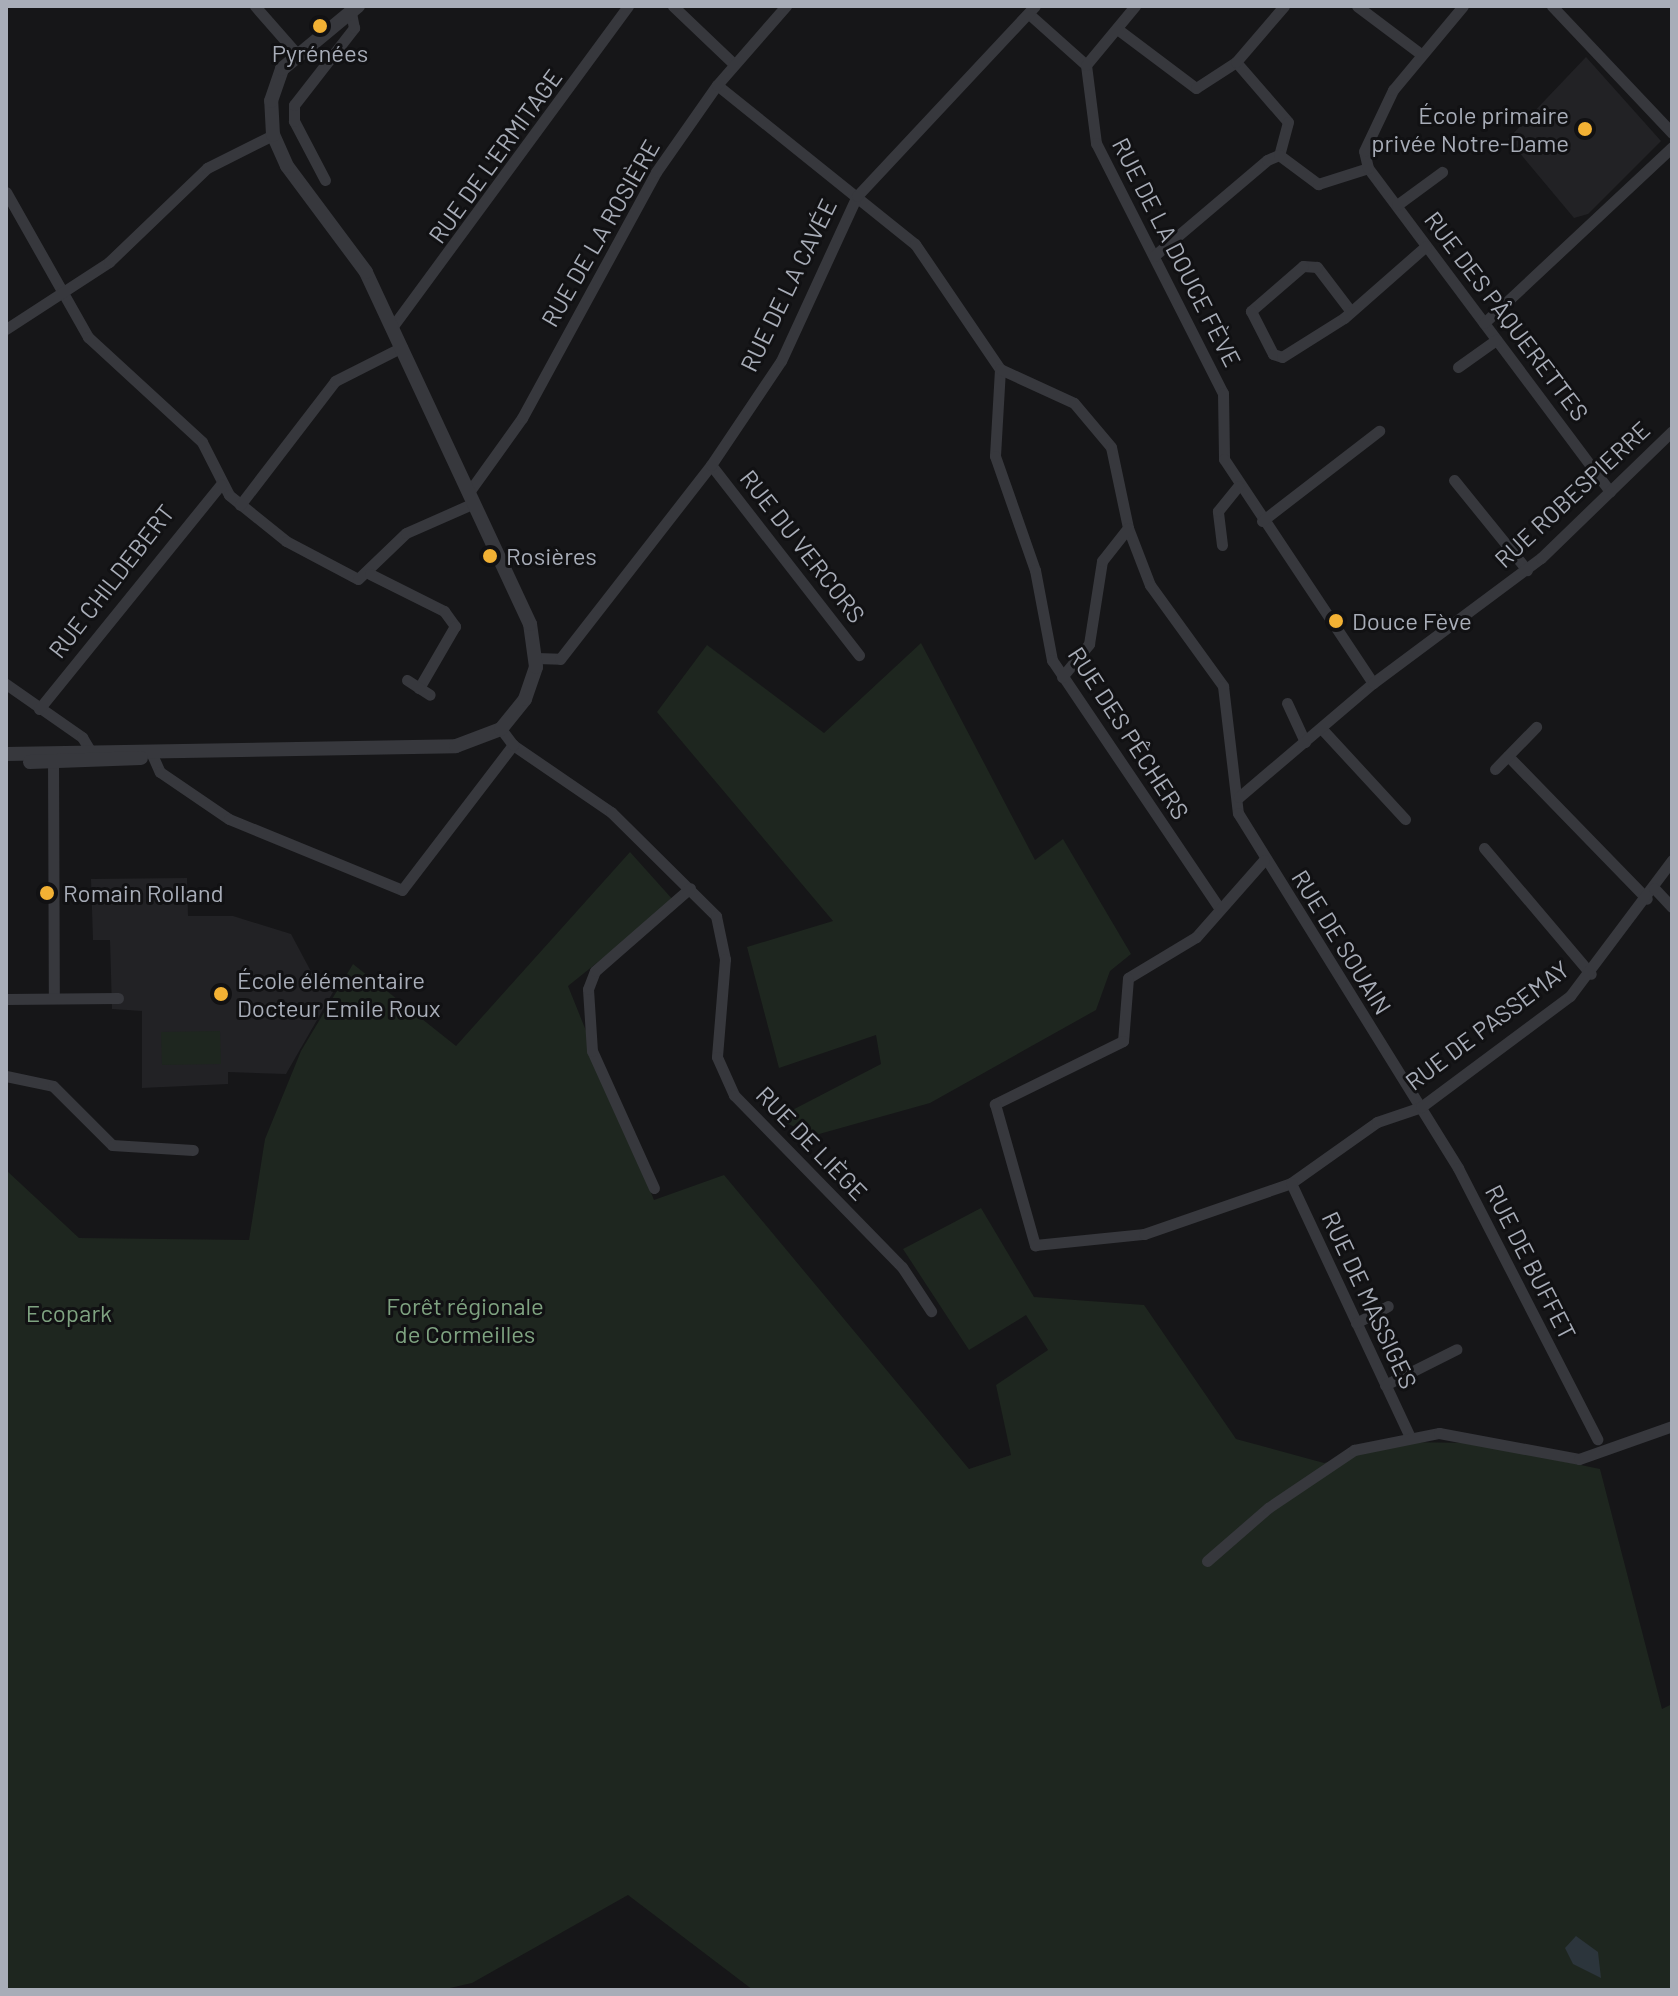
<!DOCTYPE html>
<html>
<head>
<meta charset="utf-8">
<style>
	body { margin:0 }
	#map { position:relative; width:1678px; height:1996px; overflow:hidden; background:#161618; font-family:Barlow,sans-serif }
	div>[style] { position:absolute }
	.built>* { inset:0; background:#222225 }
	.green>* { inset:0; background:#1e261f }
	.water>* { inset:0; background:#2c353c }
	.minor>* { height:11px; margin:-5.5px; padding:0 5.5px; transform-origin:5.5px; border-radius:5.5px; background:#37383d }
	.tertiary>* { height:14px; margin:-7px; padding:0 7px; transform-origin:7px; border-radius:7px; background:#37383d }
	.dots>* { width:22px; height:22px; translate:-50% -50%; box-sizing:border-box; border:4px solid #111113; border-radius:50% }
	span { translate:-50% -50%; white-space:nowrap; text-align:center; line-height:1.15; -webkit-text-stroke:6px #111113; paint-order:stroke }
	.poi-label { font-size:24px; color:#a8adb8 }
	.right { translate:-100% -50%; text-align:right }
	.left { translate:0 -50%; text-align:left }
	.street-label { font-size:24px; color:#a8adb8 }
	.park-label { font-size:24px; color:#7fa381 }
	.frame { position:absolute; inset:0; border:8px solid #a8adb8; pointer-events:none }
</style>
</head>
<body>
<div id="map">
	<div class="built">
		<div style="clip-path:polygon(1586px 57px,1661px 141px,1588px 214px,1574px 218px,1508px 139px)"></div>
		<div style="clip-path:polygon(187px 878px,188px 916px,233px 916px,291px 934px,315px 979px,340px 980px,286px 1074px,228px 1072px,228px 1084px,142px 1088px,142px 1011px,112px 1009px,110px 940px,93px 940px,91px 879px)"></div>
	</div>
	<div class="green">
		<div style="clip-path:polygon(921px 643px,1035px 860px,1063px 839px,1131px 954px,1110px 971px,1096px 1010px,930px 1103px,812px 1136px,777px 1118px,881px 1064px,876px 1035px,779px 1068px,747px 947px,833px 921px,657px 712px,707px 645px,824px 733px)"></div>
		<div style="clip-path:polygon(630px 852px,674px 901px,568px 986px,654px 1200px,724px 1175px,969px 1469px,1011px 1455px,996px 1385px,1048px 1350px,1026px 1315px,969px 1350px,903px 1249px,981px 1208px,1034px 1297px,1144px 1305px,1236px 1439px,1324px 1463px,1401px 1442px,1474px 1443px,1600px 1469px,1662px 1709px,1672px 1704px,1672px 1990px,753px 1990px,628px 1895px,472px 1983px,441px 1990px,6px 1990px,6px 1170px,79px 1238px,249px 1240px,265px 1139px,301px 1051px,353px 964px,456px 1046px)"></div>
		<div style="clip-path:polygon(220px 1031px,221px 1064px,162px 1065px,161px 1032px)"></div>
	</div>
	<div class="water">
		<div style="clip-path:polygon(1576px 1936px,1598px 1952px,1601px 1978px,1573px 1964px,1565px 1948px)"></div>
	</div>
	<div class="minor">
		<div style="left:255px;top:6px;width:64px;rotate:48.8deg"></div>
		<div style="left:673px;top:6px;width:84px;rotate:43.6deg"></div>
		<div style="left:1357px;top:6px;width:80px;rotate:36.9deg"></div>
		<div style="left:1552px;top:6px;width:175px;rotate:46.6deg"></div>
		<div style="left:1029px;top:14px;width:76px;rotate:41.8deg"></div>
		<div style="left:1086px;top:65px;width:79px;rotate:82.7deg"></div>
		<div style="left:1096px;top:143px;width:280px;rotate:63.1deg"></div>
		<div style="left:1223px;top:393px;width:66px;rotate:89.1deg"></div>
		<div style="left:1224px;top:459px;width:269px;rotate:56.4deg"></div>
		<div style="left:1120px;top:31px;width:95px;rotate:36.9deg"></div>
		<div style="left:1196px;top:88px;width:48px;rotate:-33deg"></div>
		<div style="left:1236px;top:62px;width:79px;rotate:49.1deg"></div>
		<div style="left:1288px;top:122px;width:34px;rotate:105deg"></div>
		<div style="left:1236px;top:62px;width:74px;rotate:-49.4deg"></div>
		<div style="left:1086px;top:65px;width:77px;rotate:-50.3deg"></div>
		<div style="left:717px;top:85px;width:254px;rotate:38.8deg"></div>
		<div style="left:915px;top:244px;width:151px;rotate:55.8deg"></div>
		<div style="left:1000px;top:369px;width:87px;rotate:93.3deg"></div>
		<div style="left:995px;top:456px;width:121px;rotate:70.7deg"></div>
		<div style="left:1035px;top:570px;width:92px;rotate:79.3deg"></div>
		<div style="left:1052px;top:660px;width:300px;rotate:56deg"></div>
		<div style="left:1368px;top:168px;width:404px;rotate:53.2deg"></div>
		<div style="left:325px;top:180px;width:67px;rotate:-117.7deg"></div>
		<div style="left:294px;top:121px;width:16px;rotate:-90deg"></div>
		<div style="left:294px;top:105px;width:98px;rotate:-52.1deg"></div>
		<div style="left:354px;top:28px;width:16px;rotate:-101deg"></div>
		<div style="left:6px;top:192px;width:167px;rotate:60.5deg"></div>
		<div style="left:88px;top:337px;width:155px;rotate:42.6deg"></div>
		<div style="left:202px;top:442px;width:59px;rotate:63deg"></div>
		<div style="left:229px;top:495px;width:73px;rotate:38.9deg"></div>
		<div style="left:286px;top:541px;width:81px;rotate:27.8deg"></div>
		<div style="left:358px;top:579px;width:66px;rotate:-43.8deg"></div>
		<div style="left:406px;top:533px;width:74px;rotate:-23.8deg"></div>
		<div style="left:1397px;top:205px;width:56px;rotate:-36.3deg"></div>
		<div style="left:1154px;top:256px;width:148px;rotate:-40.3deg"></div>
		<div style="left:1267px;top:160px;width:13px;rotate:-23deg"></div>
		<div style="left:1279px;top:155px;width:49px;rotate:36.6deg"></div>
		<div style="left:1318px;top:184px;width:52px;rotate:-17.7deg"></div>
		<div style="left:1368px;top:168px;width:17px;rotate:-103deg"></div>
		<div style="left:1364px;top:151px;width:68px;rotate:-64.6deg"></div>
		<div style="left:1393px;top:90px;width:109px;rotate:-50.2deg"></div>
		<div style="left:1349px;top:309px;width:53px;rotate:-127.3deg"></div>
		<div style="left:1317px;top:267px;width:14px;rotate:-176deg"></div>
		<div style="left:1303px;top:266px;width:69px;rotate:139.1deg"></div>
		<div style="left:1251px;top:311px;width:48px;rotate:62.9deg"></div>
		<div style="left:1273px;top:354px;width:9px;rotate:18deg"></div>
		<div style="left:1282px;top:357px;width:73px;rotate:-32.2deg"></div>
		<div style="left:1344px;top:318px;width:109px;rotate:-41.3deg"></div>
		<div style="left:1484px;top:323px;width:258px;rotate:-43.1deg"></div>
		<div style="left:393px;top:326px;width:397px;rotate:-53.7deg"></div>
		<div style="left:6px;top:329px;width:123px;rotate:-33deg"></div>
		<div style="left:109px;top:262px;width:136px;rotate:-43.8deg"></div>
		<div style="left:207px;top:168px;width:74px;rotate:-26.6deg"></div>
		<div style="left:1458px;top:367px;width:47px;rotate:-35.4deg"></div>
		<div style="left:1000px;top:369px;width:81px;rotate:24.7deg"></div>
		<div style="left:1074px;top:403px;width:57px;rotate:49.9deg"></div>
		<div style="left:1111px;top:447px;width:83px;rotate:78.1deg"></div>
		<div style="left:1128px;top:528px;width:61px;rotate:68.9deg"></div>
		<div style="left:1150px;top:585px;width:125px;rotate:54.1deg"></div>
		<div style="left:1223px;top:686px;width:128px;rotate:83.3deg"></div>
		<div style="left:1238px;top:813px;width:418px;rotate:58.2deg"></div>
		<div style="left:1458px;top:1168px;width:305px;rotate:62.8deg"></div>
		<div style="left:711px;top:465px;width:241px;rotate:52.1deg"></div>
		<div style="left:1454px;top:480px;width:116px;rotate:51deg"></div>
		<div style="left:469px;top:492px;width:91px;rotate:-54.4deg"></div>
		<div style="left:522px;top:418px;width:280px;rotate:-61.4deg"></div>
		<div style="left:656px;top:172px;width:106px;rotate:-55deg"></div>
		<div style="left:717px;top:85px;width:105px;rotate:-48.9deg"></div>
		<div style="left:240px;top:505px;width:156px;rotate:-52.5deg"></div>
		<div style="left:335px;top:381px;width:75px;rotate:-26.9deg"></div>
		<div style="left:1262px;top:521px;width:148px;rotate:-37.6deg"></div>
		<div style="left:1222px;top:545px;width:34px;rotate:-97deg"></div>
		<div style="left:1218px;top:511px;width:32px;rotate:-51deg"></div>
		<div style="left:370px;top:574px;width:83px;rotate:26.6deg"></div>
		<div style="left:444px;top:611px;width:19px;rotate:54deg"></div>
		<div style="left:455px;top:626px;width:72px;rotate:120.1deg"></div>
		<div style="left:536px;top:658px;width:24px;rotate:2deg"></div>
		<div style="left:560px;top:659px;width:246px;rotate:-52.1deg"></div>
		<div style="left:711px;top:465px;width:125px;rotate:-56.1deg"></div>
		<div style="left:781px;top:361px;width:182px;rotate:-65.3deg"></div>
		<div style="left:857px;top:196px;width:260px;rotate:-46.9deg"></div>
		<div style="left:1062px;top:677px;width:43px;rotate:-50.7deg"></div>
		<div style="left:1089px;top:644px;width:84px;rotate:-81.1deg"></div>
		<div style="left:1102px;top:561px;width:42px;rotate:-51.8deg"></div>
		<div style="left:407px;top:680px;width:27px;rotate:33deg"></div>
		<div style="left:6px;top:684px;width:93px;rotate:34.9deg"></div>
		<div style="left:82px;top:737px;width:23px;rotate:59deg"></div>
		<div style="left:1287px;top:703px;width:43px;rotate:65.2deg"></div>
		<div style="left:39px;top:709px;width:289px;rotate:-51deg"></div>
		<div style="left:1321px;top:728px;width:124px;rotate:47.3deg"></div>
		<div style="left:513px;top:745px;width:119px;rotate:34.4deg"></div>
		<div style="left:611px;top:812px;width:148px;rotate:44.7deg"></div>
		<div style="left:716px;top:916px;width:44px;rotate:78.2deg"></div>
		<div style="left:725px;top:959px;width:98px;rotate:94.7deg"></div>
		<div style="left:717px;top:1057px;width:42px;rotate:65.9deg"></div>
		<div style="left:734px;top:1095px;width:240px;rotate:45.7deg"></div>
		<div style="left:902px;top:1267px;width:53px;rotate:56.6deg"></div>
		<div style="left:150px;top:750px;width:24px;rotate:66deg"></div>
		<div style="left:160px;top:772px;width:83px;rotate:34.3deg"></div>
		<div style="left:229px;top:819px;width:187px;rotate:22.3deg"></div>
		<div style="left:402px;top:890px;width:183px;rotate:-52.6deg"></div>
		<div style="left:513px;top:745px;width:20px;rotate:-127deg"></div>
		<div style="left:53px;top:755px;width:243px;rotate:89.8deg"></div>
		<div style="left:1508px;top:756px;width:199px;rotate:45.8deg"></div>
		<div style="left:1495px;top:769px;width:59px;rotate:-45.7deg"></div>
		<div style="left:1239px;top:797px;width:176px;rotate:-40.4deg"></div>
		<div style="left:1373px;top:683px;width:209px;rotate:-36.7deg"></div>
		<div style="left:1541px;top:558px;width:182px;rotate:-44.1deg"></div>
		<div style="left:1484px;top:848px;width:165px;rotate:49.7deg"></div>
		<div style="left:1264px;top:860px;width:103px;rotate:131.4deg"></div>
		<div style="left:1196px;top:937px;width:79px;rotate:148.9deg"></div>
		<div style="left:1128px;top:978px;width:63px;rotate:94.5deg"></div>
		<div style="left:1123px;top:1041px;width:143px;rotate:153.8deg"></div>
		<div style="left:995px;top:1104px;width:147px;rotate:74.2deg"></div>
		<div style="left:1035px;top:1245px;width:110px;rotate:-5.8deg"></div>
		<div style="left:1144px;top:1234px;width:156px;rotate:-19.1deg"></div>
		<div style="left:1291px;top:1183px;width:105px;rotate:-35.3deg"></div>
		<div style="left:1377px;top:1122px;width:46px;rotate:-18.8deg"></div>
		<div style="left:1421px;top:1107px;width:186px;rotate:-36.7deg"></div>
		<div style="left:1570px;top:996px;width:170px;rotate:-53.1deg"></div>
		<div style="left:1654px;top:888px;width:26px;rotate:47deg"></div>
		<div style="left:6px;top:999px;width:112px;rotate:-0.5deg"></div>
		<div style="left:6px;top:1076px;width:48px;rotate:12deg"></div>
		<div style="left:53px;top:1086px;width:83px;rotate:45deg"></div>
		<div style="left:112px;top:1145px;width:81px;rotate:3.5deg"></div>
		<div style="left:1291px;top:1183px;width:278px;rotate:64.9deg"></div>
		<div style="left:654px;top:1188px;width:150px;rotate:-114.3deg"></div>
		<div style="left:592px;top:1051px;width:62px;rotate:-93.7deg"></div>
		<div style="left:588px;top:989px;width:19px;rotate:-69deg"></div>
		<div style="left:595px;top:971px;width:126px;rotate:-41.1deg"></div>
		<div style="left:1356px;top:1323px;width:36px;rotate:-28deg"></div>
		<div style="left:1385px;top:1385px;width:80px;rotate:-26.6deg"></div>
		<div style="left:1207px;top:1561px;width:81px;rotate:-41deg"></div>
		<div style="left:1268px;top:1508px;width:104px;rotate:-34deg"></div>
		<div style="left:1354px;top:1450px;width:87px;rotate:-11.3deg"></div>
		<div style="left:1439px;top:1433px;width:142px;rotate:10.5deg"></div>
		<div style="left:1579px;top:1459px;width:99px;rotate:-19.5deg"></div>
	</div>
	<div class="tertiary">
		<div style="left:6px;top:754px;width:450px;rotate:-1deg"></div>
		<div style="left:456px;top:746px;width:48px;rotate:-20.7deg"></div>
		<div style="left:501px;top:729px;width:38px;rotate:-51deg"></div>
		<div style="left:525px;top:699px;width:34px;rotate:-71deg"></div>
		<div style="left:536px;top:667px;width:43px;rotate:-97.9deg"></div>
		<div style="left:530px;top:624px;width:388px;rotate:-115deg"></div>
		<div style="left:366px;top:272px;width:132px;rotate:-126.7deg"></div>
		<div style="left:287px;top:166px;width:34px;rotate:-114deg"></div>
		<div style="left:273px;top:135px;width:34px;rotate:-93deg"></div>
		<div style="left:271px;top:101px;width:34px;rotate:-71deg"></div>
		<div style="left:282px;top:69px;width:99px;rotate:-39.7deg"></div>
		<div style="left:30px;top:762px;width:111px;rotate:-2.1deg"></div>
	</div>
	<div class="dots">
		<div style="left:320px;top:26px;background:#f2b134"></div>
		<div style="left:1585px;top:129px;background:#f2b134"></div>
		<div style="left:490px;top:556px;background:#f2b134"></div>
		<div style="left:1336px;top:621px;background:#f2b134"></div>
		<div style="left:47px;top:893px;background:#f2b134"></div>
		<div style="left:221px;top:994px;background:#f2b134"></div>
	</div>
	<div class="poi-label">
		<span style="left:320px;top:53px">Pyrénées</span>
		<span class="right" style="left:1569px;top:129px">École primaire<br>privée Notre-Dame</span>
		<span class="left" style="left:506px;top:556px">Rosières</span>
		<span class="left" style="left:1352px;top:621px">Douce Fève</span>
		<span class="left" style="left:63px;top:893px">Romain Rolland</span>
		<span class="left" style="left:237px;top:994px">École élémentaire<br>Docteur Emile Roux</span>
	</div>
	<div class="street-label">
		<span style="left:495px;top:156px;rotate:-54deg">RUE DE L'ERMITAGE</span>
		<span style="left:600px;top:233px;rotate:-60deg">RUE DE LA ROSIÈRE</span>
		<span style="left:1177px;top:252px;rotate:63deg">RUE DE LA DOUCE FÈVE</span>
		<span style="left:788px;top:285px;rotate:-64deg">RUE DE LA CAVÉE</span>
		<span style="left:1507px;top:316px;rotate:53deg">RUE DES PÂQUERETTES</span>
		<span style="left:1572px;top:494px;rotate:-43deg">RUE ROBESPIERRE</span>
		<span style="left:803px;top:546px;rotate:52deg">RUE DU VERCORS</span>
		<span style="left:111px;top:581px;rotate:-52deg">RUE CHILDEBERT</span>
		<span style="left:1129px;top:733px;rotate:57deg">RUE DES PÊCHERS</span>
		<span style="left:1342px;top:942px;rotate:58deg">RUE DE SOUAIN</span>
		<span style="left:1487px;top:1025px;rotate:-37deg">RUE DE PASSEMAY</span>
		<span style="left:812px;top:1143px;rotate:46deg">RUE DE LIÈGE</span>
		<span style="left:1531px;top:1262px;rotate:63deg">RUE DE BUFFET</span>
		<span style="left:1370px;top:1300px;rotate:65deg">RUE DE MASSIGES</span>
	</div>
	<div class="park-label">
		<span style="left:465px;top:1320px">Forêt régionale<br>de Cormeilles</span>
		<span style="left:69px;top:1313px">Ecopark</span>
	</div>
	<div class="frame"></div>
</div>
</body>
</html>
